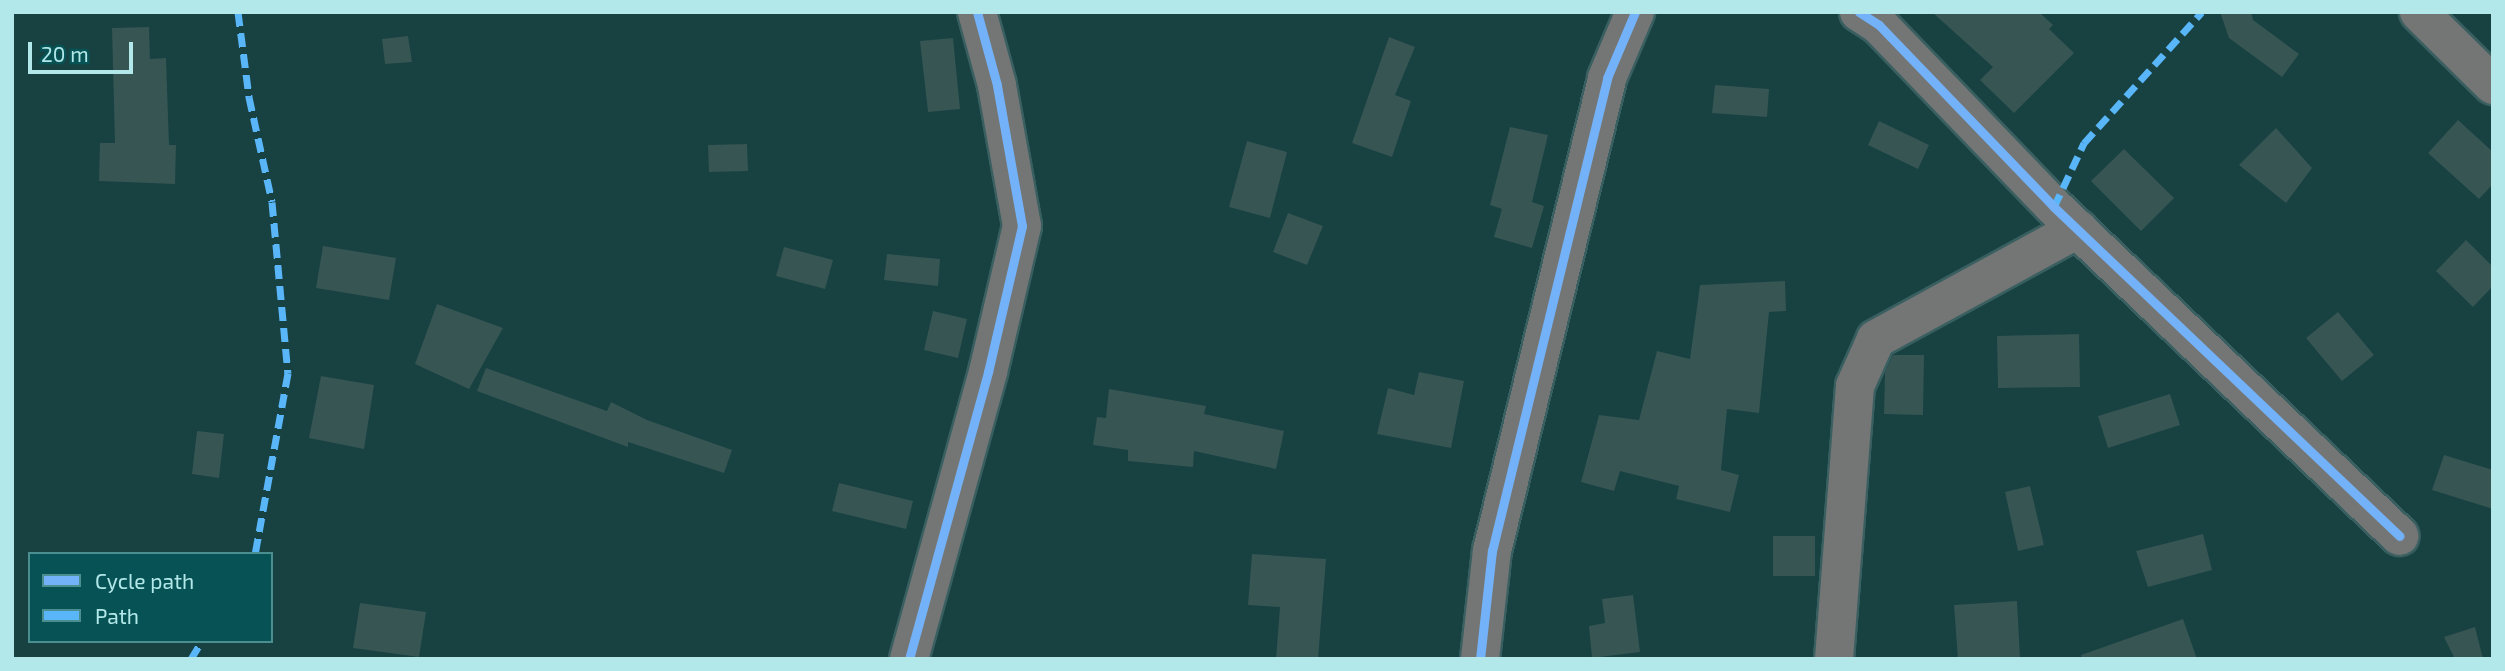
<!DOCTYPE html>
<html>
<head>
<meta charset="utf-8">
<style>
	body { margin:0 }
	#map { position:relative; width:2505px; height:671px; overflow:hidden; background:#184142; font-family:"Exo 2",sans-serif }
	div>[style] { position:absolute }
	.building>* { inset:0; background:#365553 }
	.roads { filter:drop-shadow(2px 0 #3a5f60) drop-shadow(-2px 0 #3a5f60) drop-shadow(0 2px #3a5f60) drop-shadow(0 -2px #3a5f60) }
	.minor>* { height:38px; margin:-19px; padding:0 19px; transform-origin:19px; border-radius:19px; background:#747676 }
	.quiet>* { height:7px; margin-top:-3.5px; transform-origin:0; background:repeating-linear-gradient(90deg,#59b6f9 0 14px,transparent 0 21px) }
	.cycleway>* { height:9px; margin:-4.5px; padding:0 4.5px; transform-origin:4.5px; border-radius:4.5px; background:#73b2f8 }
	span { translate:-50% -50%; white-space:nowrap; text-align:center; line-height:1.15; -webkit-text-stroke:5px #075254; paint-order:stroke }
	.frame { position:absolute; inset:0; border:14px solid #b2e8e9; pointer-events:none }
	.legend { position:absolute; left:28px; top:552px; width:245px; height:91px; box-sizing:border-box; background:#075254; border:2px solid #4b8e90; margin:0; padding:9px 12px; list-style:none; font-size:21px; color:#b2e8e9 }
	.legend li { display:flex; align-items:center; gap:14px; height:35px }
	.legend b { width:35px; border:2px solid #4b8e90 }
	.scale { position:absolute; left:28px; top:42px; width:105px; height:32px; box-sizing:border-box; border:4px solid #b2e8e9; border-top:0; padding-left:9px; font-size:21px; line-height:24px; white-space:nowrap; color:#b2e8e9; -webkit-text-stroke:5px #075254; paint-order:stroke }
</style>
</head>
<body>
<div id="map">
	<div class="building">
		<div style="clip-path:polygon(1932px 12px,2039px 12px,2053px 25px,2049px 29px,2074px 53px,2014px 113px,1980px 80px,1993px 67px)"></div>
		<div style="clip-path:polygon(2220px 12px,2251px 12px,2253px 20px,2299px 54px,2282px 77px,2229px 38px)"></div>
		<div style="clip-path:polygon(149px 27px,150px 59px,166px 58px,169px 145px,176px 145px,175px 184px,99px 181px,100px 143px,115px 143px,112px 28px)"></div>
		<div style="clip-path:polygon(408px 36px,412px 62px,385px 64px,382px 39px)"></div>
		<div style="clip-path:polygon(1389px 37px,1415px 47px,1395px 95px,1411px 101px,1392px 157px,1352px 143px)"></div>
		<div style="clip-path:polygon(953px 38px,960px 109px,928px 112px,920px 41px)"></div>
		<div style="clip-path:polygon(1715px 85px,1769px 89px,1767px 117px,1712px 113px)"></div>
		<div style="clip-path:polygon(2458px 120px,2493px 152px,2493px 184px,2479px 199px,2428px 153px)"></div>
		<div style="clip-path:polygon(1879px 121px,1929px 145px,1918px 169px,1868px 145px)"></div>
		<div style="clip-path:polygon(1510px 127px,1548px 135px,1532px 202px,1544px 206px,1532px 248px,1494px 237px,1502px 209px,1490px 205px)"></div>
		<div style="clip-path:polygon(2276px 128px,2312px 168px,2286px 203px,2239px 165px)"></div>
		<div style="clip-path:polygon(1247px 141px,1287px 152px,1270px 218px,1229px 207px)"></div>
		<div style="clip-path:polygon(747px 144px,748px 171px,709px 172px,708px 145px)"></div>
		<div style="clip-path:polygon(2124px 149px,2174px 198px,2141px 231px,2091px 181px)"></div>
		<div style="clip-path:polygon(1288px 213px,1323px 226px,1307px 265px,1273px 252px)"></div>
		<div style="clip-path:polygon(2466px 240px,2493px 267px,2493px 286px,2473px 307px,2436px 271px)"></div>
		<div style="clip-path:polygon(323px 246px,396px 258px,389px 300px,316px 288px)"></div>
		<div style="clip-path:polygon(784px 247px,833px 260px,825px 289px,776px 276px)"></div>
		<div style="clip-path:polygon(887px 254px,940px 259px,938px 286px,884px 280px)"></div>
		<div style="clip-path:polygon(1785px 281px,1786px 311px,1769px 312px,1759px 413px,1727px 409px,1721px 470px,1739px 475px,1730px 512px,1676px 499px,1679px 486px,1620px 471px,1614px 491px,1581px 482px,1599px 415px,1639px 420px,1657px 351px,1690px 359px,1700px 285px)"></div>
		<div style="clip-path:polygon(437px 304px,503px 328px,469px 389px,415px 364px)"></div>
		<div style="clip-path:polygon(933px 311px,967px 319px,958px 358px,924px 350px)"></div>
		<div style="clip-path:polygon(2338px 312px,2374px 355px,2342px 381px,2306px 338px)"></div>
		<div style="clip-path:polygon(2079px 334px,2080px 387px,1998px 388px,1997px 336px)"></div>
		<div style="clip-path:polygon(1893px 355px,1924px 355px,1923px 415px,1884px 414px,1885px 372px)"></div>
		<div style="clip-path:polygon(486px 368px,607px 411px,611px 402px,647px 420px,732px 450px,724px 473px,628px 442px,628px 447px,477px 391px)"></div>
		<div style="clip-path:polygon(1419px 372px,1464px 381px,1451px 448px,1377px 434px,1388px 388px,1414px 395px)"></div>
		<div style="clip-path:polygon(321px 376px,374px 385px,364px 449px,309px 438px)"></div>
		<div style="clip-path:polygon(1109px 389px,1206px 406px,1204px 414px,1284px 431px,1276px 469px,1194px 451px,1193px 467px,1128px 461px,1128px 450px,1093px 445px,1097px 417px,1106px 418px)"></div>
		<div style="clip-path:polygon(2170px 394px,2180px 425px,2108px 448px,2098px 416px)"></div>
		<div style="clip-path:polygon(197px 431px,224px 434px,219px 478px,192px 474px)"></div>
		<div style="clip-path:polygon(2444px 455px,2493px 470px,2493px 509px,2432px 490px)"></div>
		<div style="clip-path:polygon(839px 483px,913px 501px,906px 529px,832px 511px)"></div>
		<div style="clip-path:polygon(2030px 486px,2044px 545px,2018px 551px,2005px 492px)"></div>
		<div style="clip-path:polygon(2203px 534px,2212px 570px,2148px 587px,2136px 551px)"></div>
		<div style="clip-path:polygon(1773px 536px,1815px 536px,1815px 576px,1773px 576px)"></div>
		<div style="clip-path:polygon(1252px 554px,1326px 559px,1318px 659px,1276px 659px,1280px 607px,1248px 605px)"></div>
		<div style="clip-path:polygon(1633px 595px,1640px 652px,1592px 658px,1589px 626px,1605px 623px,1602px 599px)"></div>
		<div style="clip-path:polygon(2017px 601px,2020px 659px,1958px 659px,1954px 605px)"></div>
		<div style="clip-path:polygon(360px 603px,426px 612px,419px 657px,353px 648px)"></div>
		<div style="clip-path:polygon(2183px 619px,2197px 659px,2082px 659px,2081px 655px)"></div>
		<div style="clip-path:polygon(2475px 627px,2483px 659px,2455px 659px,2444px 637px)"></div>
	</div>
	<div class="roads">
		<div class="minor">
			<div style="left:1859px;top:12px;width:24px;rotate:33deg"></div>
			<div style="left:1879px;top:25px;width:252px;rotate:46.1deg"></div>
			<div style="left:2054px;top:207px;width:477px;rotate:43.6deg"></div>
			<div style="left:2419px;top:12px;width:104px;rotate:44.6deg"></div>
			<div style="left:909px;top:659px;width:298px;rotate:-74.6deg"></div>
			<div style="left:988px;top:372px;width:150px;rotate:-76.9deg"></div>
			<div style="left:1022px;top:226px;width:143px;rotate:-100.1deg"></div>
			<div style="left:997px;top:85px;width:76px;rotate:-105.3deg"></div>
			<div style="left:1480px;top:659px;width:109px;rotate:-83.7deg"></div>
			<div style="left:1492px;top:551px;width:487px;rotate:-76.3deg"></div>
			<div style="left:1607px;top:78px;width:72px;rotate:-67deg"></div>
			<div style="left:1834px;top:659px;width:274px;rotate:-85.6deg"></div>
			<div style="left:1855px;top:386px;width:51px;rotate:-65.9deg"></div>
			<div style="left:1876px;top:339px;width:230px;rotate:-28.6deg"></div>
		</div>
	</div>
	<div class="quiet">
		<div style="left:238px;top:12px;width:86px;rotate:82.6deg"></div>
		<div style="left:249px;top:97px;width:107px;rotate:77.6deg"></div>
		<div style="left:272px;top:202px;width:172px;rotate:84.7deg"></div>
		<div style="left:288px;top:373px;width:184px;rotate:100.3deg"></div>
		<div style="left:2054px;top:207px;width:71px;rotate:-64.9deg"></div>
		<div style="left:2084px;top:143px;width:176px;rotate:-48deg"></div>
		<div style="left:191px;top:659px;width:21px;rotate:-59deg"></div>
	</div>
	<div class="cycleway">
		<div style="left:1859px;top:12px;width:24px;rotate:33deg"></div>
		<div style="left:1879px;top:25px;width:252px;rotate:46.1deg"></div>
		<div style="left:2054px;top:207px;width:477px;rotate:43.6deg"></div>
		<div style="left:909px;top:659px;width:298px;rotate:-74.6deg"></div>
		<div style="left:988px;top:372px;width:150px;rotate:-76.9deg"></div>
		<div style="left:1022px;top:226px;width:143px;rotate:-100.1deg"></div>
		<div style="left:997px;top:85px;width:76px;rotate:-105.3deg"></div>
		<div style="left:1480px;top:659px;width:109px;rotate:-83.7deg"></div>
		<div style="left:1492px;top:551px;width:487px;rotate:-76.3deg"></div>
		<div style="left:1607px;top:78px;width:72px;rotate:-67deg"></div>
	</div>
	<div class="frame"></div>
	<ul class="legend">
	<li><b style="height:9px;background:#73b2f8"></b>Cycle path</li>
	<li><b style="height:9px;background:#59b6f9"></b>Path</li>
	</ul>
	<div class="scale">20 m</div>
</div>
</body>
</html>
